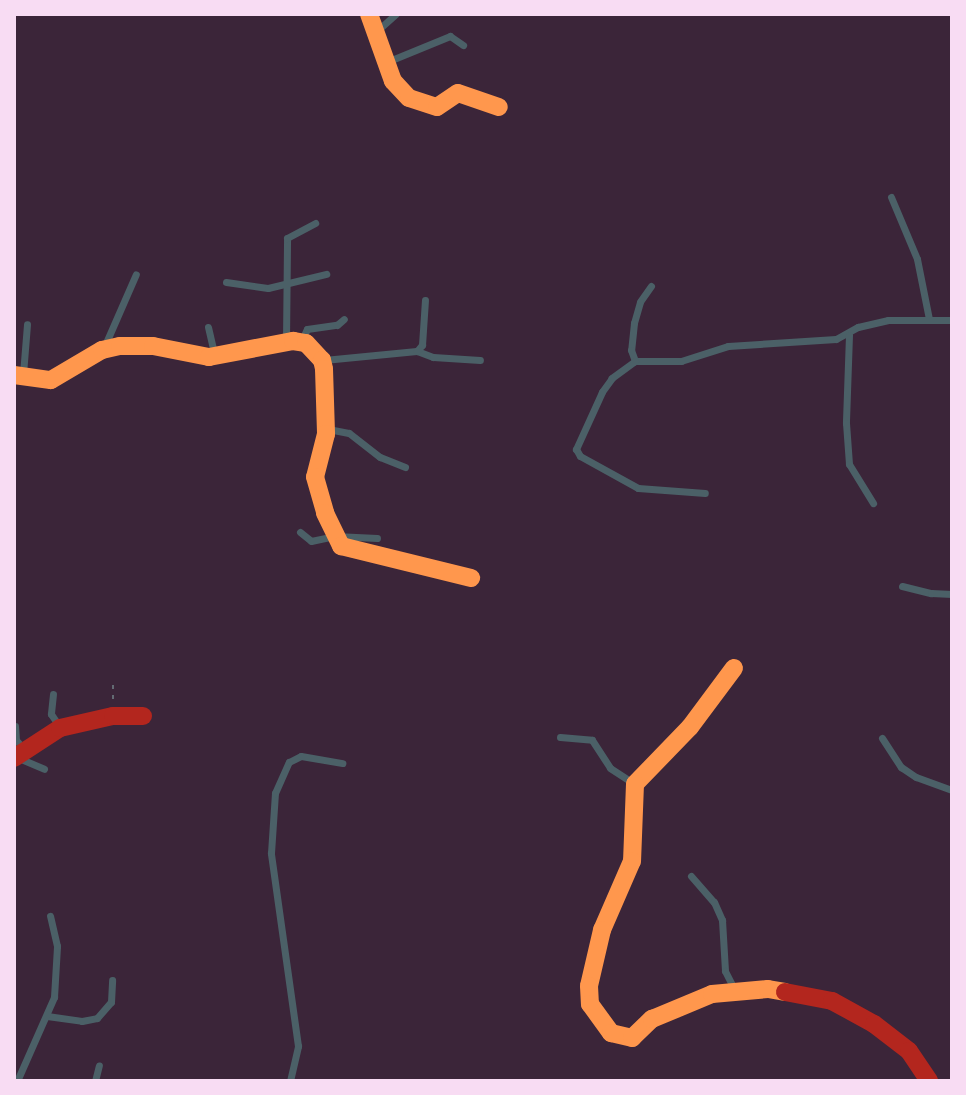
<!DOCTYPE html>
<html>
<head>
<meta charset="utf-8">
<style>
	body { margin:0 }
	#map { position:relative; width:966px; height:1095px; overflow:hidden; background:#3b2539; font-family:Lora,serif }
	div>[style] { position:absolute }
	.path>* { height:2px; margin-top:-1px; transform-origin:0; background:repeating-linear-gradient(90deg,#636a73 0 4px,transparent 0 10px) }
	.lane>* { height:7px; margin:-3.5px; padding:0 3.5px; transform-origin:3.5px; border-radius:3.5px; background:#4b6067 }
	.slow>* { height:18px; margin:-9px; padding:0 9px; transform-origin:9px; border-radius:9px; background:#ff974d }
	.jam>* { height:18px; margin:-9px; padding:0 9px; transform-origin:9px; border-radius:9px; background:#b3261e }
	span { translate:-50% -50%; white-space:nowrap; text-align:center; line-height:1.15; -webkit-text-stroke:8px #210e1f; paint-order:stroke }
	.frame { position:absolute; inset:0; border:16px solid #f8dcf3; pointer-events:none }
</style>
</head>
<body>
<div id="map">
	<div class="path">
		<div style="left:113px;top:699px;width:14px;rotate:-90deg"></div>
	</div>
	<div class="lane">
		<div style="left:378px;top:30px;width:24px;rotate:-42deg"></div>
		<div style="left:389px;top:61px;width:66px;rotate:-22.3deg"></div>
		<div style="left:450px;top:36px;width:16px;rotate:35deg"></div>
		<div style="left:891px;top:197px;width:67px;rotate:67.2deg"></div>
		<div style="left:917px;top:259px;width:61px;rotate:78.7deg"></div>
		<div style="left:226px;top:282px;width:42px;rotate:8.1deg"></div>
		<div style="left:268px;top:288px;width:60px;rotate:-13.6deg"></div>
		<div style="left:651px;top:286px;width:19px;rotate:125deg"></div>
		<div style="left:640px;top:302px;width:22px;rotate:106deg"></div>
		<div style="left:634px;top:323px;width:27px;rotate:96deg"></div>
		<div style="left:631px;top:350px;width:12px;rotate:70deg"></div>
		<div style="left:635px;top:361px;width:46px"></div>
		<div style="left:681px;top:361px;width:49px;rotate:-17.7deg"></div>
		<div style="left:728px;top:346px;width:108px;rotate:-3.7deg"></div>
		<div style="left:836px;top:339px;width:25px;rotate:-29deg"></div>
		<div style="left:858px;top:327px;width:31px;rotate:-13deg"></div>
		<div style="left:888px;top:320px;width:64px"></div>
		<div style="left:208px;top:327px;width:28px;rotate:77deg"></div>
		<div style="left:849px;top:335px;width:88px;rotate:92deg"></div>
		<div style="left:846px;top:423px;width:41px;rotate:85.8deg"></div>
		<div style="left:849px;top:464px;width:46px;rotate:58.4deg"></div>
		<div style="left:286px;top:340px;width:102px;rotate:-89.4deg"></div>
		<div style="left:287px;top:238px;width:32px;rotate:-28deg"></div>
		<div style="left:302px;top:340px;width:12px;rotate:-66deg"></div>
		<div style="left:307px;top:329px;width:30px;rotate:-8deg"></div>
		<div style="left:337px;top:325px;width:9px;rotate:-41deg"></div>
		<div style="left:105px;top:345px;width:77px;rotate:-66.4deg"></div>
		<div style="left:417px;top:351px;width:17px;rotate:21deg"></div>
		<div style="left:433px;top:357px;width:47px;rotate:3.7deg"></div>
		<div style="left:324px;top:360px;width:93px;rotate:-5.5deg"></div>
		<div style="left:417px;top:351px;width:8px;rotate:-50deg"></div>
		<div style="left:422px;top:345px;width:45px;rotate:-86.2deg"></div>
		<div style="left:635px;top:361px;width:29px;rotate:144deg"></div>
		<div style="left:612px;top:378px;width:17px;rotate:126deg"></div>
		<div style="left:602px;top:392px;width:63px;rotate:114.5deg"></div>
		<div style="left:576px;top:449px;width:8px;rotate:60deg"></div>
		<div style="left:580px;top:456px;width:66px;rotate:28.9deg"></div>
		<div style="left:638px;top:488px;width:67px;rotate:4.3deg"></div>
		<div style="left:23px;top:374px;width:50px;rotate:-85.4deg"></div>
		<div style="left:328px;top:429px;width:21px;rotate:11deg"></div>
		<div style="left:349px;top:433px;width:39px;rotate:38deg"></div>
		<div style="left:380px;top:457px;width:27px;rotate:22deg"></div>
		<div style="left:300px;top:532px;width:14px;rotate:39deg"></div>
		<div style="left:311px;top:541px;width:25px;rotate:-12deg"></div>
		<div style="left:335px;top:536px;width:42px;rotate:2.7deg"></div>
		<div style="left:902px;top:586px;width:30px;rotate:14deg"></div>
		<div style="left:931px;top:593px;width:21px;rotate:3deg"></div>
		<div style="left:53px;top:694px;width:20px;rotate:96deg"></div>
		<div style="left:51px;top:714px;width:14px;rotate:56deg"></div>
		<div style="left:15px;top:726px;width:14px;rotate:86deg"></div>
		<div style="left:16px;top:740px;width:12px;rotate:48deg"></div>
		<div style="left:560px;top:737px;width:32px;rotate:5deg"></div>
		<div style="left:592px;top:740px;width:33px;rotate:57deg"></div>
		<div style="left:610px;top:768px;width:27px;rotate:33deg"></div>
		<div style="left:882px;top:738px;width:35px;rotate:57deg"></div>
		<div style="left:901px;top:767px;width:18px;rotate:34deg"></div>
		<div style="left:916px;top:777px;width:38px;rotate:20deg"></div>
		<div style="left:21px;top:759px;width:25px;rotate:23deg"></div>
		<div style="left:691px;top:876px;width:35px;rotate:49deg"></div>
		<div style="left:714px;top:902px;width:20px;rotate:66deg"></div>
		<div style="left:722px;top:920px;width:51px;rotate:86.6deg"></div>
		<div style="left:725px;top:971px;width:20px;rotate:63deg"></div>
		<div style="left:47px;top:1016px;width:35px;rotate:8deg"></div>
		<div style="left:82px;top:1021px;width:15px;rotate:-11deg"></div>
		<div style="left:97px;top:1018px;width:21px;rotate:-49deg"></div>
		<div style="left:111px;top:1002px;width:22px;rotate:-87deg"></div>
		<div style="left:17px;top:1081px;width:92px;rotate:-66.2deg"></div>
		<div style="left:54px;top:997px;width:51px;rotate:-86.6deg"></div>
		<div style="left:57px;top:946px;width:31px;rotate:-103deg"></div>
		<div style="left:95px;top:1081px;width:16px;rotate:-76deg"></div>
		<div style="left:290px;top:1081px;width:36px;rotate:-77deg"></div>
		<div style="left:298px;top:1046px;width:195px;rotate:-98deg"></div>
		<div style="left:271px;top:853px;width:60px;rotate:-86.2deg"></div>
		<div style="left:275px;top:793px;width:34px;rotate:-66deg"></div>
		<div style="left:289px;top:762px;width:13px;rotate:-27deg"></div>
		<div style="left:301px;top:756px;width:42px;rotate:9.7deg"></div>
	</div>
	<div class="slow">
		<div style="left:369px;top:14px;width:71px;rotate:70.3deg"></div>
		<div style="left:393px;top:81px;width:23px;rotate:47deg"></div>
		<div style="left:409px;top:98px;width:29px;rotate:18deg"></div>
		<div style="left:437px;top:107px;width:25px;rotate:-34deg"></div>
		<div style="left:458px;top:93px;width:43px;rotate:18.9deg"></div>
		<div style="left:14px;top:375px;width:37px;rotate:8deg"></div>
		<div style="left:51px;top:380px;width:59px;rotate:-30.5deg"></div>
		<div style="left:102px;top:350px;width:18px;rotate:-13deg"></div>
		<div style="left:120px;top:346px;width:33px"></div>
		<div style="left:153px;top:346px;width:57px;rotate:11.1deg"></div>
		<div style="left:209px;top:357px;width:86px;rotate:-10.8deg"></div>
		<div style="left:293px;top:341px;width:13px;rotate:9deg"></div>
		<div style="left:306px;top:343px;width:23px;rotate:47deg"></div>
		<div style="left:322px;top:360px;width:9px;rotate:77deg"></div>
		<div style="left:324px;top:369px;width:65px;rotate:88.2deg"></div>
		<div style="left:326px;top:434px;width:44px;rotate:104.3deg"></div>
		<div style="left:315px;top:477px;width:37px;rotate:74deg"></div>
		<div style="left:325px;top:513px;width:37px;rotate:64deg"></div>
		<div style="left:341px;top:546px;width:134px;rotate:13.8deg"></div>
		<div style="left:734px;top:668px;width:74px;rotate:126.7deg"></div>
		<div style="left:690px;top:727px;width:79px;rotate:134deg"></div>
		<div style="left:635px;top:784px;width:77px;rotate:92.2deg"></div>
		<div style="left:632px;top:861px;width:75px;rotate:113.5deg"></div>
		<div style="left:602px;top:930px;width:57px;rotate:103.1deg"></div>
		<div style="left:589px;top:986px;width:18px;rotate:87deg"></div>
		<div style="left:590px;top:1004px;width:36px;rotate:54deg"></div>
		<div style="left:611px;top:1033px;width:22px;rotate:13deg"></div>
		<div style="left:632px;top:1038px;width:28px;rotate:-44deg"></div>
		<div style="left:652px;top:1019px;width:65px;rotate:-22.6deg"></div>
		<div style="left:712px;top:994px;width:56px;rotate:-5.1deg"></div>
		<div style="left:768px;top:989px;width:17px;rotate:10deg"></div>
	</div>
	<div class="jam">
		<div style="left:14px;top:758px;width:55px;rotate:-33.1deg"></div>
		<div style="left:60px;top:728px;width:54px;rotate:-12.8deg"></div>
		<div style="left:113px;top:716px;width:30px"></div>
		<div style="left:785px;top:992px;width:48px;rotate:10.8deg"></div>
		<div style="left:832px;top:1001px;width:48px;rotate:28.7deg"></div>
		<div style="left:874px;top:1024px;width:44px;rotate:37.6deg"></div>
		<div style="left:909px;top:1051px;width:36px;rotate:56deg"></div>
	</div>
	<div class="frame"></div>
</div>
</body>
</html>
